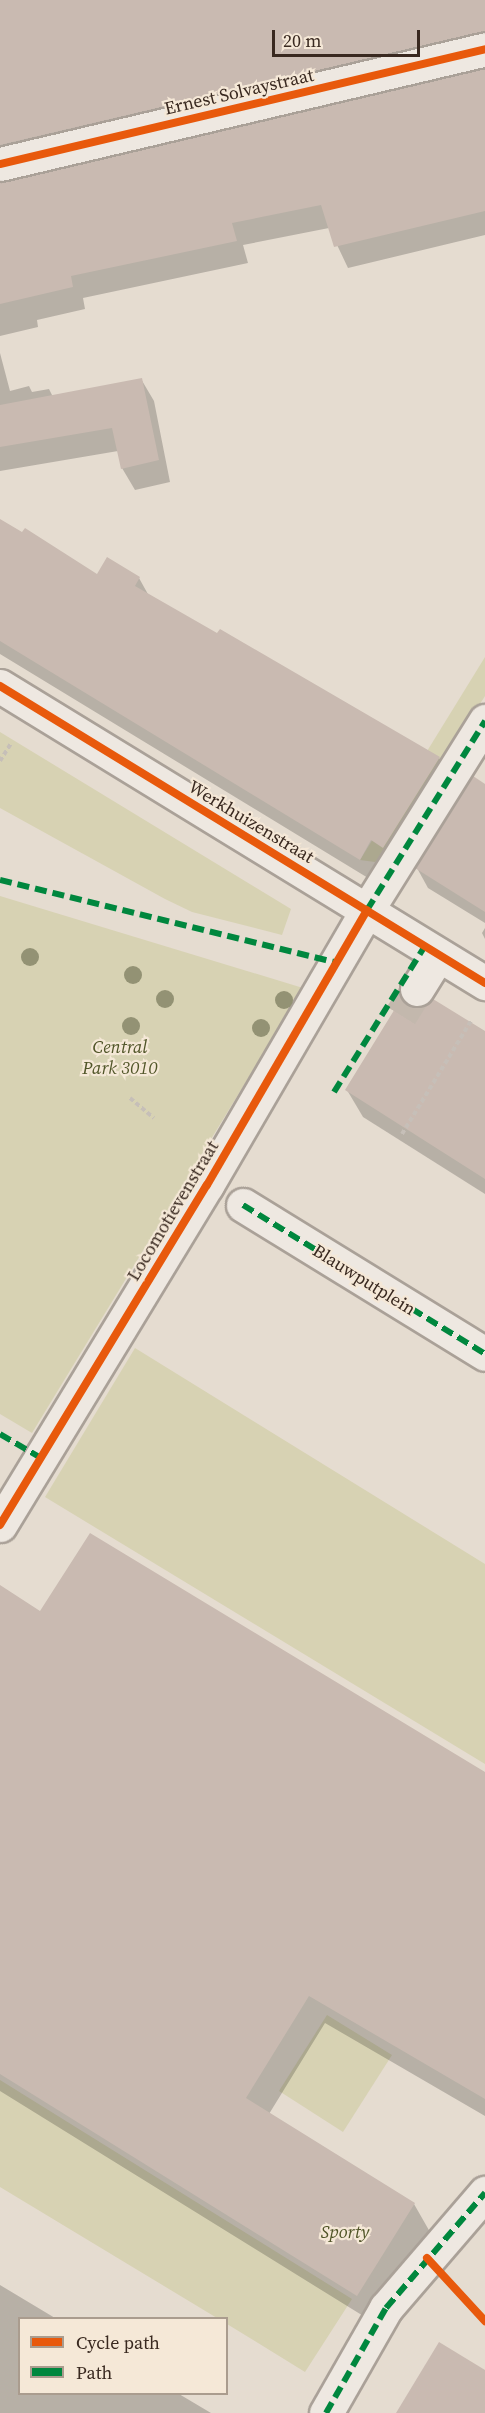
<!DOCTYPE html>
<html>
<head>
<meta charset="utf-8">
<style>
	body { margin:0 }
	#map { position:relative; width:485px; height:2413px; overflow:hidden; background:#e5dcd0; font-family:"Source Serif 4",serif }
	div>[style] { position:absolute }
	.green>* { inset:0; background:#d7d2b3 }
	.shadow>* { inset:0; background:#0003 }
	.building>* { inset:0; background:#c9bab1 }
	.minor-tunnel>* { height:33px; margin-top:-16.5px; transform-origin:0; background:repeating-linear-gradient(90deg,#c3b8ad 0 33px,transparent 0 49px) }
	.path>* { height:4px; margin-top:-2px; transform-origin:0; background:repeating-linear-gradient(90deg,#c6bfb8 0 4.5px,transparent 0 7.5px) }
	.roads { filter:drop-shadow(2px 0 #aaa198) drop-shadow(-2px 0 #aaa198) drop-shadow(0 2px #aaa198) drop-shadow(0 -2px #aaa198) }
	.minor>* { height:33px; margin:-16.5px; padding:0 16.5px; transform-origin:16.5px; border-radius:16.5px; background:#eee8e1 }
	.quiet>* { height:6px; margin-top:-3px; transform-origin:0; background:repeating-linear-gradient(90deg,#00873e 0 12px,transparent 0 18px) }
	.cycleway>* { height:8px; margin:-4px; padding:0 4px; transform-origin:4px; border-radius:4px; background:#e8590c }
	.trees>* { width:18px; height:18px; margin:-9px; border-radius:50%; background:#939274 }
	span { translate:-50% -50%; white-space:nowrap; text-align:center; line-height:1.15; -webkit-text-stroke:4.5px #f5e8d7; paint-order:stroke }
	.street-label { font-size:18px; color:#392920 }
	.park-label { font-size:18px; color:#505528; font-style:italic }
	.legend { position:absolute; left:18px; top:2317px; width:210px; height:78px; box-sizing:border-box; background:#f5e8d7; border:2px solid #aa9c8e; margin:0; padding:8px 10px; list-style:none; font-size:18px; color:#392920 }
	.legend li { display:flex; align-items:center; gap:12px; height:30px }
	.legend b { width:30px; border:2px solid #aa9c8e }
	.scale { position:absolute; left:272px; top:30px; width:148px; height:27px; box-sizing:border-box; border:3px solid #392920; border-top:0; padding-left:8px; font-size:18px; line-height:21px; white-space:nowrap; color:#392920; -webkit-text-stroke:4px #f5e8d7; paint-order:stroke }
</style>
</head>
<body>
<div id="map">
	<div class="green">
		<div style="clip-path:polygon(485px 657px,485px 696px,387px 851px,375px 862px,360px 860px)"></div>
		<div style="clip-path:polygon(0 732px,291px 909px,282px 935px,192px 912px,165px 899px,0 808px)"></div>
		<div style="clip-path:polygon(0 896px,303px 988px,32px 1433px,0 1414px)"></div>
		<div style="clip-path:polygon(135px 1348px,485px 1564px,485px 1764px,45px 1497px)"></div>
		<div style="clip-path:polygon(327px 2015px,392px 2055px,343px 2132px,279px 2091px)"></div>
		<div style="clip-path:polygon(0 2080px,352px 2299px,305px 2372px,227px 2324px,226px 2318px,217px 2318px,0 2187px)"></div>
	</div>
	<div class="shadow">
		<div style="clip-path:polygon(15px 0,485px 0,485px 55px,0 172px,0 3px)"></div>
		<div style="clip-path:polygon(485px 70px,485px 235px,348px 268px,329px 228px,243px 245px,248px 263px,83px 298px,85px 309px,37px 320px,38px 327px,0 336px,0 183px)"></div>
		<div style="clip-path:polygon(0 353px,10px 391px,29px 386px,32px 392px,49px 389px,53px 397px,141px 379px,154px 401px,170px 482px,135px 490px,122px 468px,118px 451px,0 471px)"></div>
		<div style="clip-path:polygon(0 520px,97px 576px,139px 578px,149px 596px,218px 635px,220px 631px,439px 758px,452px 780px,373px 881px,0 654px)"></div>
		<div style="clip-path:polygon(484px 785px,485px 784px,485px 923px,428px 888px,417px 868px)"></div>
		<div style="clip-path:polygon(485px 928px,485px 939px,482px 933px)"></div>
		<div style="clip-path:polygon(417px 1009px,485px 1032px,485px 1194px,363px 1117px,347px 1090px)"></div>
		<div style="clip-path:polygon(0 1587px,41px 1613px,485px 1774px,485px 2116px,325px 2023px,269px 2114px,414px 2204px,430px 2232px,373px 2322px,0 2091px)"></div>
		<div style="clip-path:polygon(0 2285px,55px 2318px,20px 2318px,20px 2394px,179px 2394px,211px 2413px,0 2413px)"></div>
	</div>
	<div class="building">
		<div style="clip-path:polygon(0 0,485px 0,485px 31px,0 145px)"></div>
		<div style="clip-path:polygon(485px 68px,485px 211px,334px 247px,321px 205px,232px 223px,237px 241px,71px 276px,73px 287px,0 304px,0 182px)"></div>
		<div style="clip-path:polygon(142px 378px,159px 460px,121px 469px,112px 428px,0 447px,0 405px)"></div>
		<div style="clip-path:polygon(0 519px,22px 532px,25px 528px,97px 574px,107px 557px,140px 577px,135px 586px,217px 633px,220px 629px,440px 757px,383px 848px,371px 840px,360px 860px,0 641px)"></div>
		<div style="clip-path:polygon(473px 776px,485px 784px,485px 912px,415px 868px)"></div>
		<div style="clip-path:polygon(401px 999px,417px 1008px,433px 999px,485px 1031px,485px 1179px,345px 1090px)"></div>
		<div style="clip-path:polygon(90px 1533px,485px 1772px,485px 2099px,309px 1996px,246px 2098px,415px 2203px,357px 2296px,0 2074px,0 1585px,40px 1611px)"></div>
		<div style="clip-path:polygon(439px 2342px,485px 2370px,485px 2413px,396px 2413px)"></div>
	</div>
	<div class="minor-tunnel">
		<div style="left:401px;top:1015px;width:31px;rotate:-58deg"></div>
	</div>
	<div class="path">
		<div style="left:0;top:761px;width:22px;rotate:-58deg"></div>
		<div style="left:130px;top:1098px;width:31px;rotate:40deg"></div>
		<div style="left:402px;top:1134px;width:132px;rotate:-58.6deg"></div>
	</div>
	<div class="roads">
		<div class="minor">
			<div style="left:0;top:164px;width:498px;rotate:-13.3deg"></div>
			<div style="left:0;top:686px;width:569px;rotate:31.48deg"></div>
			<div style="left:417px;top:989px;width:40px;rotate:-58deg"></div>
			<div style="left:243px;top:1205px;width:284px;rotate:31.6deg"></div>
			<div style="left:0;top:1525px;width:398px;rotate:-58.7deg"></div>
			<div style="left:207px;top:1185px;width:318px;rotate:-59.8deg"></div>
			<div style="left:367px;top:910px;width:223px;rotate:-58deg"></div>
			<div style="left:326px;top:2413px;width:121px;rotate:-60.3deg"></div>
			<div style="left:386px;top:2308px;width:152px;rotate:-49.3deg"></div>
		</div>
	</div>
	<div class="quiet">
		<div style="left:0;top:880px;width:347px;rotate:13.8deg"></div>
		<div style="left:367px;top:910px;width:223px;rotate:-58deg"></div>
		<div style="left:334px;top:1092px;width:172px;rotate:-58.1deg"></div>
		<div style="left:243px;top:1205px;width:284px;rotate:31.6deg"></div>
		<div style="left:0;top:1434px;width:48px;rotate:30.3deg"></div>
		<div style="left:326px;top:2413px;width:121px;rotate:-60.3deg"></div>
		<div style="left:386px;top:2308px;width:152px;rotate:-49.3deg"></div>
	</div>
	<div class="cycleway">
		<div style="left:0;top:164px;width:498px;rotate:-13.3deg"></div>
		<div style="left:0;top:686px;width:569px;rotate:31.48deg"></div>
		<div style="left:0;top:1525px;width:398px;rotate:-58.7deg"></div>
		<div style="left:207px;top:1185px;width:318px;rotate:-59.8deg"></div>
		<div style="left:427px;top:2258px;width:86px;rotate:47.4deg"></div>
	</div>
	<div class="trees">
		<div style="left:30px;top:957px"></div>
		<div style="left:133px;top:975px"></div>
		<div style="left:165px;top:999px"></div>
		<div style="left:284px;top:1000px"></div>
		<div style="left:131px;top:1026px"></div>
		<div style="left:261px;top:1028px"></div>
	</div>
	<div class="street-label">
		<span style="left:239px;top:92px;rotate:-13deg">Ernest Solvaystraat</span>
		<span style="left:251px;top:822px;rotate:31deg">Werkhuizenstraat</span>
		<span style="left:173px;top:1211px;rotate:-59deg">Locomotievenstraat</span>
		<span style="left:364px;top:1280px;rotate:32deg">Blauwputplein</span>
	</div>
	<div class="park-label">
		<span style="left:120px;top:1058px">Central<br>Park 3010</span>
		<span style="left:345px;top:2232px">Sporty</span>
	</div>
	<ul class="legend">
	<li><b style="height:8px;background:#e8590c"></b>Cycle path</li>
	<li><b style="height:8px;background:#00873e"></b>Path</li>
	</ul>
	<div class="scale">20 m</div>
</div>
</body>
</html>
